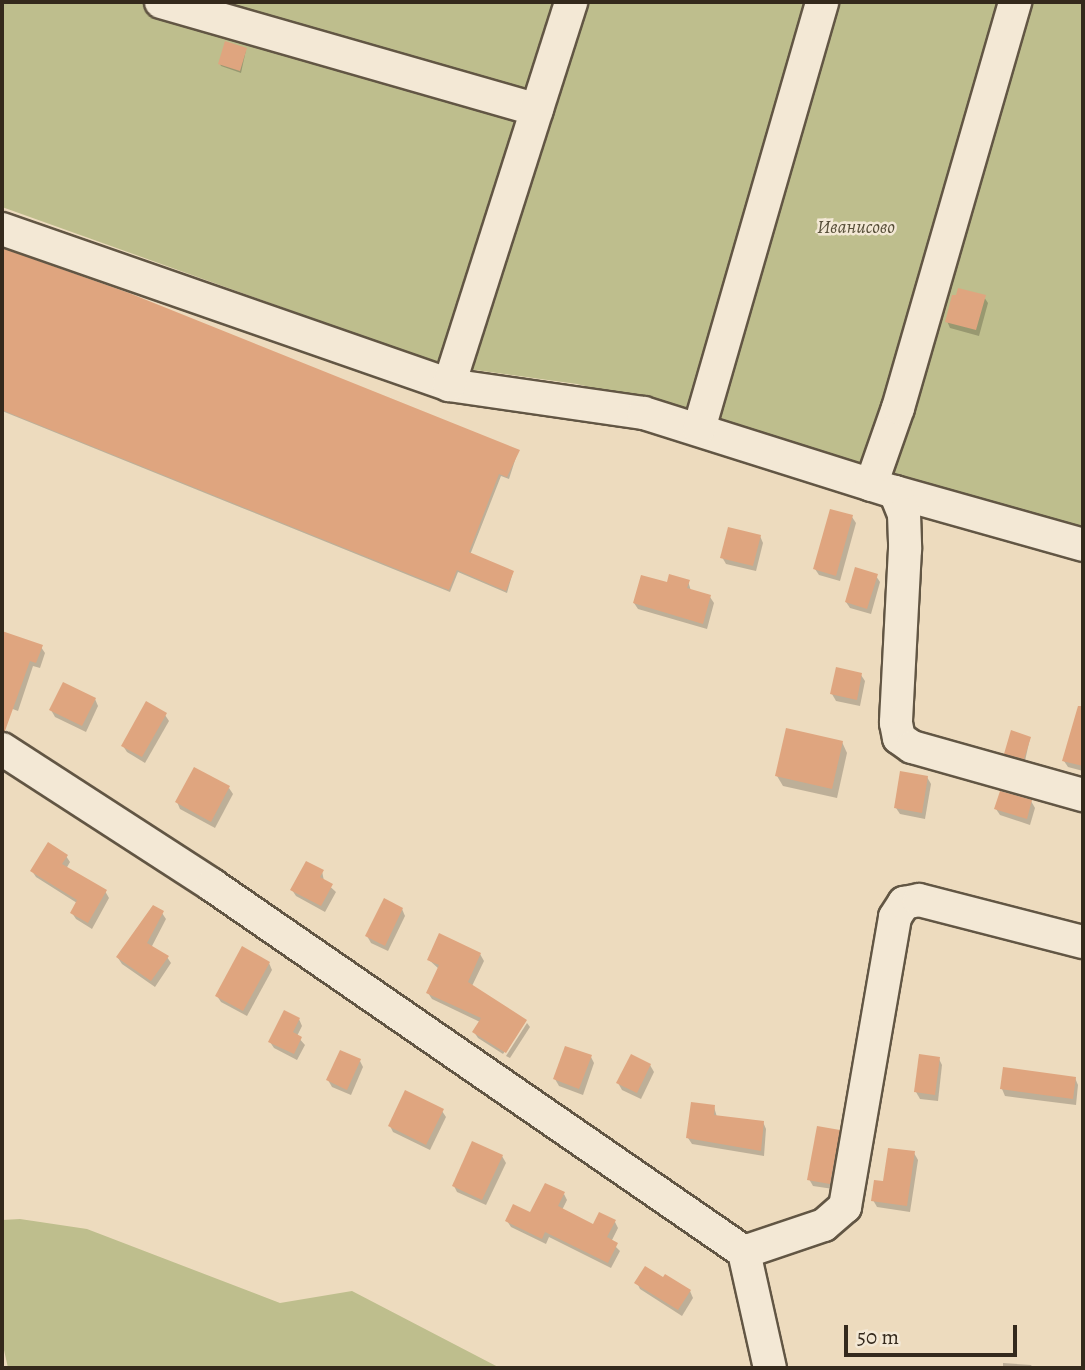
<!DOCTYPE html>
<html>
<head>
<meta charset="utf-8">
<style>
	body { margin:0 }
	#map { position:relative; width:1085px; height:1370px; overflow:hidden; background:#eddbbe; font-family:Alegreya,serif }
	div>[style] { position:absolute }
	.green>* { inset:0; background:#bebe8d }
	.shadow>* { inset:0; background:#0003 }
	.building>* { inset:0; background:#dfa57f }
	.roads { filter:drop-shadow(2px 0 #625644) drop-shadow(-2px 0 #625644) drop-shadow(0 2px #625644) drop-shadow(0 -2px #625644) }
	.minor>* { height:32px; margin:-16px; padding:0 16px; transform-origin:16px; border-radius:16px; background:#f3e8d5 }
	span { translate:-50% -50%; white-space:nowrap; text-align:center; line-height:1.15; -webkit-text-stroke:5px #f3e8d5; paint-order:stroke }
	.park-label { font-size:19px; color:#564e38; font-style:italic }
	.frame { position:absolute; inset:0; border:4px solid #34291c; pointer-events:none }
	.scale { position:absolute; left:844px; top:1325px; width:173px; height:32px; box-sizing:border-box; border:4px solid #34291c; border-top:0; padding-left:9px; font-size:21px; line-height:24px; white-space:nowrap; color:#34291c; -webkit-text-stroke:5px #f3e8d5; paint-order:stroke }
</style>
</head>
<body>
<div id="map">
	<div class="green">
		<div style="clip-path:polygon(2px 2px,1083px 2px,1083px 520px,1080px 529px,713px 418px,577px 384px,446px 366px,2px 207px)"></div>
		<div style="clip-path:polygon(20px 1219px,87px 1229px,280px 1303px,352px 1291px,500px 1368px,8px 1368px,2px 1341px,2px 1220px)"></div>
	</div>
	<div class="shadow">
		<div style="clip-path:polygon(246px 50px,241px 73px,221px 66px,220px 64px)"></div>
		<div style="clip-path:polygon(2px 250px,128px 294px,518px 451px,509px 479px,501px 476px,470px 555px,513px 572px,507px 593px,458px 572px,450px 592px,2px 411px)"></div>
		<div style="clip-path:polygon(984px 297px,988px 303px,979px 336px,950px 328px,947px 321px)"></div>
		<div style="clip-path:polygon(852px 517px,856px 523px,840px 581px,819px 575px,815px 569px)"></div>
		<div style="clip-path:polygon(760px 536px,763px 543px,756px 571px,726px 564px,722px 557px)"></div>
		<div style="clip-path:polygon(876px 576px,880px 582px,871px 614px,850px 608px,846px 602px)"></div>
		<div style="clip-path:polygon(688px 581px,691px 591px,710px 597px,714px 603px,707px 629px,638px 609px,634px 603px,668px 584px)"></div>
		<div style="clip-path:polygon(3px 633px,41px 647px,45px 653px,40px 668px,33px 666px,18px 711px,2px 705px)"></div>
		<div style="clip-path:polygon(861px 675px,865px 681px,860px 706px,836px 701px,832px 694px)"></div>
		<div style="clip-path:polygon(95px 699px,98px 706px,86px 732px,55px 717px,51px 710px)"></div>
		<div style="clip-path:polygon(165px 715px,169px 721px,145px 763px,127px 752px,123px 746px)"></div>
		<div style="clip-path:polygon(1074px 727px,1083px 730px,1083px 771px,1068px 767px,1064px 761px)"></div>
		<div style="clip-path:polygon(1030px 738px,1025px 761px,1008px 756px,1006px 754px)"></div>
		<div style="clip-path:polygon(842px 742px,847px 753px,837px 798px,783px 786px,777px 776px)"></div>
		<div style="clip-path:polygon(927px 777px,931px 784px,925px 819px,900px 814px,896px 808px)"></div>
		<div style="clip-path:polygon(229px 788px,233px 794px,215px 828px,180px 809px,177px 802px)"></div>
		<div style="clip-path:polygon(1031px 801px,1035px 808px,1030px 825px,1000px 815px,996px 809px)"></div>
		<div style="clip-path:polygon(66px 856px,70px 862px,66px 869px,105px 891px,109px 898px,92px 929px,76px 919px,72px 913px,77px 903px,36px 877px,32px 871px)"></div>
		<div style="clip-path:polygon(322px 871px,324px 881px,336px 892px,325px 912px,296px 896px,292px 890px)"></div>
		<div style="clip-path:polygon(402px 909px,405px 916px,388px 951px,371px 943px,367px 936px)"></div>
		<div style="clip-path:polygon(162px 913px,166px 919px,151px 948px,167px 957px,171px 963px,155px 987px,122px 964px,118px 958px)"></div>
		<div style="clip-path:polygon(480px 954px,484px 961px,472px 986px,526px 1021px,503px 1054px,478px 1038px,474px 1032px,480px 1022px,432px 999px,428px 993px,439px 969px,429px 960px)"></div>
		<div style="clip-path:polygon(269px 963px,272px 970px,247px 1016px,221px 1002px,217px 996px)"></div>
		<div style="clip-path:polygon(299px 1019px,302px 1026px,297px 1036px,305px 1045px,297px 1060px,274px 1048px,270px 1042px)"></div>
		<div style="clip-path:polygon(527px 1023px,530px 1027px,510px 1058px,506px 1056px)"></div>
		<div style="clip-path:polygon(591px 1057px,594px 1063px,583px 1095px,559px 1086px,555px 1079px)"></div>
		<div style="clip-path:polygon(939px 1059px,942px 1065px,938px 1101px,920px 1099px,916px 1092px)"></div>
		<div style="clip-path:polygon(360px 1061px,363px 1067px,351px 1095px,332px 1087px,328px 1080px)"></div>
		<div style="clip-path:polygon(650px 1065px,654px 1072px,641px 1099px,622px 1090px,618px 1083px)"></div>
		<div style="clip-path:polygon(1075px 1078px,1078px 1085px,1076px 1105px,1005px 1096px,1002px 1089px)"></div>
		<div style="clip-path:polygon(714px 1107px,717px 1117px,763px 1122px,766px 1129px,764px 1156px,692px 1144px,688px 1138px)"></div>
		<div style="clip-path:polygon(442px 1111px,446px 1117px,430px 1150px,393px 1132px,390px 1126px)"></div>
		<div style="clip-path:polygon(839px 1131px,842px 1138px,833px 1189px,813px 1186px,809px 1179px)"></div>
		<div style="clip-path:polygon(914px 1153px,918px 1160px,910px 1212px,877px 1207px,873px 1200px,885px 1183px)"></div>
		<div style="clip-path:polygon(502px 1156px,506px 1163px,486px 1205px,457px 1192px,454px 1186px)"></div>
		<div style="clip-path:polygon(564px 1194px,567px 1200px,562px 1210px,594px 1226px,615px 1222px,618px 1228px,611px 1242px,620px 1251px,611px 1268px,549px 1237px,546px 1244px,511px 1227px,507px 1221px,531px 1215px)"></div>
		<div style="clip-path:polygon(637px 1283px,690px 1291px,693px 1298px,682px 1316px,640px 1289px)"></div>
		<div style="clip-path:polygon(1003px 1363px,1031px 1365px,1033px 1368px,1003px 1368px)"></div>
	</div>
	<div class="building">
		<div style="clip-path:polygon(225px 41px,247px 48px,240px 71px,218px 64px)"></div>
		<div style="clip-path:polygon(2px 248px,129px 293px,520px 450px,507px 477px,499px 474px,469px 552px,514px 571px,506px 591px,457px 570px,449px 590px,2px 410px)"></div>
		<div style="clip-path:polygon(958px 288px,986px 295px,976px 330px,945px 322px,952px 295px,956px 295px)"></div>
		<div style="clip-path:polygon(830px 509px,853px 515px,836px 576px,813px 569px)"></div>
		<div style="clip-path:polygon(728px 527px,761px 535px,753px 566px,720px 558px)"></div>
		<div style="clip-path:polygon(855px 567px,878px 574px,867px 609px,845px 602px)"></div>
		<div style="clip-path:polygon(669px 574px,690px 580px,687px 588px,711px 595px,703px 624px,633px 603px,641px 575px,667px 582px)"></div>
		<div style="clip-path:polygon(2px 631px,43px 645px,36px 663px,30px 661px,5px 731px,2px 731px)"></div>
		<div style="clip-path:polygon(836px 667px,862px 673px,857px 700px,830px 694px)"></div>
		<div style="clip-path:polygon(63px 682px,96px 698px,82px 726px,49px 710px)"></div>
		<div style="clip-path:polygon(146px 701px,167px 713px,142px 757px,121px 746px)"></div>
		<div style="clip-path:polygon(1078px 706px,1083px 706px,1083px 766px,1062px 761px)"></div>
		<div style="clip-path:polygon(786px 728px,843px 741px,832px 789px,775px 776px)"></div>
		<div style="clip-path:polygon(1011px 730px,1031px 737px,1024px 759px,1004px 754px)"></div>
		<div style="clip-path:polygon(194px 767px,230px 786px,211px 822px,175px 802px)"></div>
		<div style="clip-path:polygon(900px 771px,928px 776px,922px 813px,894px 808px)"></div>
		<div style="clip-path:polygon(1000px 791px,1032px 800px,1027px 819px,994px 809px)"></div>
		<div style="clip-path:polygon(48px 842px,68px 855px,62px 864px,107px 890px,88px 923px,70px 913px,77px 900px,30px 871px)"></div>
		<div style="clip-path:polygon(306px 861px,324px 870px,320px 877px,333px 884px,321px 906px,290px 890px)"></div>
		<div style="clip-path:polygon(384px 898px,403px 908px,385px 946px,365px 936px)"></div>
		<div style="clip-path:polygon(153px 905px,164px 911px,147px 943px,169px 956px,151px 981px,116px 957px)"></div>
		<div style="clip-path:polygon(439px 933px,481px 953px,468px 982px,527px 1020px,506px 1053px,472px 1032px,481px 1018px,426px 993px,439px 965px,427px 960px)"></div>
		<div style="clip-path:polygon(242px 946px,270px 962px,243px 1011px,215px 996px)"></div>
		<div style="clip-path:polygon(284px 1010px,300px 1018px,293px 1032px,302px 1037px,294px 1054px,268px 1042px)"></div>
		<div style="clip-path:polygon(565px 1046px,592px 1055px,579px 1089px,553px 1079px)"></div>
		<div style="clip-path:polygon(340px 1050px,361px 1059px,347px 1090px,326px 1080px)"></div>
		<div style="clip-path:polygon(631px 1054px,651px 1064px,637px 1093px,616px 1083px)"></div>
		<div style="clip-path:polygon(919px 1054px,940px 1057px,935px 1095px,914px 1092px)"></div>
		<div style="clip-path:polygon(1003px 1067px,1076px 1077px,1073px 1099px,1000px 1089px)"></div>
		<div style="clip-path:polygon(405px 1090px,444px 1109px,426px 1145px,388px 1126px)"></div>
		<div style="clip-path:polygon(691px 1102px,715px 1105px,714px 1115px,764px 1121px,761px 1151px,686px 1138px)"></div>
		<div style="clip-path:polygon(817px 1126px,840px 1130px,830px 1184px,807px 1180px)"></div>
		<div style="clip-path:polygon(472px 1141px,503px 1155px,482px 1200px,452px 1186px)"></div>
		<div style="clip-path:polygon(888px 1148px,915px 1151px,907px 1206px,871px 1201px,874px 1180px,883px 1181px)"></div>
		<div style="clip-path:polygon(545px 1183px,565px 1192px,558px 1206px,593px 1224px,599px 1212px,616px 1220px,607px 1237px,618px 1243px,608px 1263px,545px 1232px,542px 1239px,505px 1221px,513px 1204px,530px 1212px)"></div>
		<div style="clip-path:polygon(645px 1266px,663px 1277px,665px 1274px,691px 1290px,678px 1310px,634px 1283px)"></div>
	</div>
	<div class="roads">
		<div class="minor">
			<div style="left:161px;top:2px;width:391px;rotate:16deg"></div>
			<div style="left:2px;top:229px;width:473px;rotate:19.2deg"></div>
			<div style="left:449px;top:385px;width:197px;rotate:8.2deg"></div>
			<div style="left:644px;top:413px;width:263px;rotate:17.5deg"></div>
			<div style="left:895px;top:492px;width:195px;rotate:15.7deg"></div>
			<div style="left:449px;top:385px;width:402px;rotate:-72.3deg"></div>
			<div style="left:699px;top:429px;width:444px;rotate:-73.9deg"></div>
			<div style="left:871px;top:485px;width:82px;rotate:-70.7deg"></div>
			<div style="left:898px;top:408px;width:423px;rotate:-73.9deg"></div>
			<div style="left:895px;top:492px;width:24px;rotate:68deg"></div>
			<div style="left:904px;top:514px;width:35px;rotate:88deg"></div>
			<div style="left:905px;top:549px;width:174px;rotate:93deg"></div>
			<div style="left:896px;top:723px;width:15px;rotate:79deg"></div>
			<div style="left:899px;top:738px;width:16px;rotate:35deg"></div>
			<div style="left:912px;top:747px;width:178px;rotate:15.7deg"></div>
			<div style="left:2px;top:749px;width:250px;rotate:32.9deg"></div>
			<div style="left:212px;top:885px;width:646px;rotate:34.6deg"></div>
			<div style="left:744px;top:1252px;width:119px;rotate:77.4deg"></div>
			<div style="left:744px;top:1252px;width:84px;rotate:-18.6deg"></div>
			<div style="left:824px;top:1225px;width:28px;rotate:-41deg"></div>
			<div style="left:845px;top:1207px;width:294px;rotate:-80.2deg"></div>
			<div style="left:895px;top:917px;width:17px;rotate:-57deg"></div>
			<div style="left:904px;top:903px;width:15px;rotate:-11deg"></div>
			<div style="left:919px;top:900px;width:169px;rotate:14.4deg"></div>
		</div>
	</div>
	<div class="park-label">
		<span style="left:856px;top:228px">Иванисово</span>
	</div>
	<div class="frame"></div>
	<div class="scale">50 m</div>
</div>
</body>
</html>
